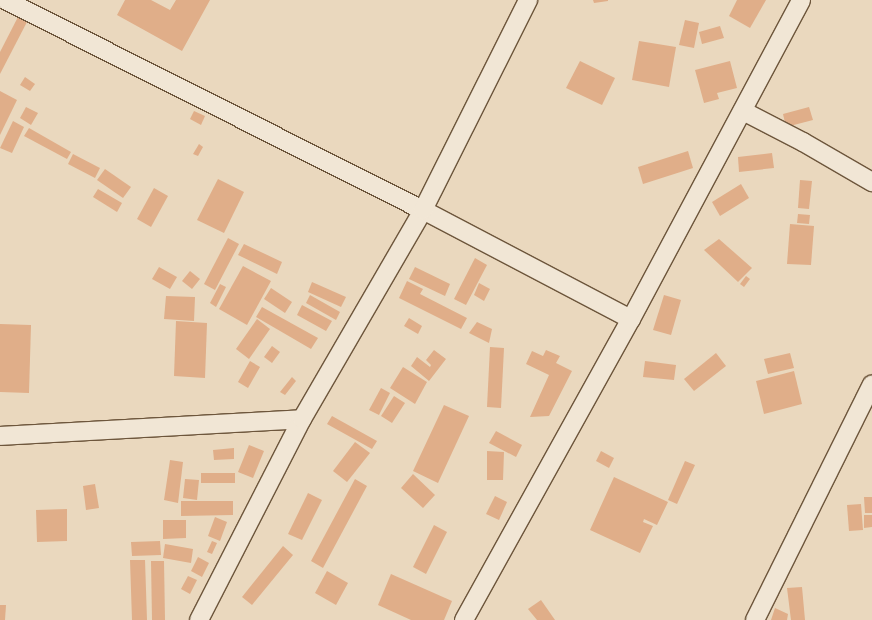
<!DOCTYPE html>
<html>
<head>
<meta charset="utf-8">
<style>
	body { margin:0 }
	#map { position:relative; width:872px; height:620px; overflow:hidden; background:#ead8be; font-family:"Old Standard TT",serif }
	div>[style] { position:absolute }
	.building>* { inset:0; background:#e0ae89 }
	.roads { filter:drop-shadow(1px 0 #6d563c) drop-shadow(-1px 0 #6d563c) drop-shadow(0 1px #6d563c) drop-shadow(0 -1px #6d563c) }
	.minor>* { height:18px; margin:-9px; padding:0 9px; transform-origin:9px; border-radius:9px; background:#f1e6d5 }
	span { translate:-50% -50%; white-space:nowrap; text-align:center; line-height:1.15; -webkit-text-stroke:3.5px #f1e6d5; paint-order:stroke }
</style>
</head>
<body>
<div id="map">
	<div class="building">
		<div style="clip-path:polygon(125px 0,151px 0,170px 10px,176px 0,210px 0,182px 51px,117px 15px)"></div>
		<div style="clip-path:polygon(593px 0,608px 0,608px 1px,594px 3px)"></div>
		<div style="clip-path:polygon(737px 0,766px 0,750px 28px,729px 16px)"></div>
		<div style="clip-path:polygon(19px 15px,28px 20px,0 74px,0 52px)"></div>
		<div style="clip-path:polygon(685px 20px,699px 23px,694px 48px,679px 45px)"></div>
		<div style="clip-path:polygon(720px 26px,724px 38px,702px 44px,699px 32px)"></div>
		<div style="clip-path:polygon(639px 41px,676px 47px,669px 87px,632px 80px)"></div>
		<div style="clip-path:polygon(580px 61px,615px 78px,602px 105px,566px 88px)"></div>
		<div style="clip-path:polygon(730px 61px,737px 88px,717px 93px,719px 99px,704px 103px,695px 70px)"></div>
		<div style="clip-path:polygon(25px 77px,35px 84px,30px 91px,20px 85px)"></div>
		<div style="clip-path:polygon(0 91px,17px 100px,0 135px)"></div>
		<div style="clip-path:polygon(26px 107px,38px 113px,31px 125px,20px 118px)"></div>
		<div style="clip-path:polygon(809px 107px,813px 120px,786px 127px,783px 114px)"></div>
		<div style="clip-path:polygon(194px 111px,205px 116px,201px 125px,190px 119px)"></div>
		<div style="clip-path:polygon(13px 121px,24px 127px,12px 153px,0 148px)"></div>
		<div style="clip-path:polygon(29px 128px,71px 152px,67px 159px,24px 136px)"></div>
		<div style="clip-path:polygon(199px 144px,203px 147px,198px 156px,193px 154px)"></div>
		<div style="clip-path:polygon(688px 151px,693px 168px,643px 184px,638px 167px)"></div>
		<div style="clip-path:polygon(772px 153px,774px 168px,739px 172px,738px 157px)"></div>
		<div style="clip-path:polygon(73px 154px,100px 168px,95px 178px,68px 164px)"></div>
		<div style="clip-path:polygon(105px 169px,131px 187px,123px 198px,97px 180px)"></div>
		<div style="clip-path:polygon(218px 179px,244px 192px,224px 233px,197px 220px)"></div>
		<div style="clip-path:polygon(800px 180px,812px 181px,809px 209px,798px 208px)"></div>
		<div style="clip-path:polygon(741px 184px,749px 198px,720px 216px,712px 202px)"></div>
		<div style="clip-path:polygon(154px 188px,168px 196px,151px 227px,137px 219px)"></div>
		<div style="clip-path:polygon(98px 189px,122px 203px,117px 212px,93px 197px)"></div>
		<div style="clip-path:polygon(798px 214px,810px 215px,809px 224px,797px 223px)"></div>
		<div style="clip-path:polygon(790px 224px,814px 226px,811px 265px,787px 264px)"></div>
		<div style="clip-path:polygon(228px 238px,239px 244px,215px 290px,204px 284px)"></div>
		<div style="clip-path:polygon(719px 239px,752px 268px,738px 282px,704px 250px)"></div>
		<div style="clip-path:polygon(244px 244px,282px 262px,277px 274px,238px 255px)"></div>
		<div style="clip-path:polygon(475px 258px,487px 265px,466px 305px,454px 299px)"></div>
		<div style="clip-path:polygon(243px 266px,271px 281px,247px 325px,219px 309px)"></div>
		<div style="clip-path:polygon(159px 267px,177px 277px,170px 289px,152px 279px)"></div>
		<div style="clip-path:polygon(415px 267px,450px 284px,445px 296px,409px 279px)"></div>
		<div style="clip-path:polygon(190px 271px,200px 279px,192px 289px,182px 281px)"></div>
		<div style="clip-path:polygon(746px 276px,750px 279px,744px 287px,740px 284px)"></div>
		<div style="clip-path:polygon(407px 281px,423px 289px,420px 294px,467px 318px,461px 329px,399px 298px)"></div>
		<div style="clip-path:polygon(312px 282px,346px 297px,341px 307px,308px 292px)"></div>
		<div style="clip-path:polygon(479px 283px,490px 289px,484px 301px,474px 295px)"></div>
		<div style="clip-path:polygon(220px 284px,226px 287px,216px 307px,210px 303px)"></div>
		<div style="clip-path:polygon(271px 288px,292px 302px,285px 313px,264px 299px)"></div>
		<div style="clip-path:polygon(310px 295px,340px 312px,336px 320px,306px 303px)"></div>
		<div style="clip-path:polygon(664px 295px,681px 300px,671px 335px,653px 330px)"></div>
		<div style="clip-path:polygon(166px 296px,195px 297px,194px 321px,164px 319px)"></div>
		<div style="clip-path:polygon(302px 305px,332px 321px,326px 331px,297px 315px)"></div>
		<div style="clip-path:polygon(262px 307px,318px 338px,311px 349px,256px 317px)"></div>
		<div style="clip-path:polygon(409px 318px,422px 326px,418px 334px,404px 326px)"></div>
		<div style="clip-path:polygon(257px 319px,270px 329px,249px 359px,236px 349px)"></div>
		<div style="clip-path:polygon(176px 321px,207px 323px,205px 378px,174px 376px)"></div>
		<div style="clip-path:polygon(477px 322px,492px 329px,489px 343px,469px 333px)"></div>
		<div style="clip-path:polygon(0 324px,31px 325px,29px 393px,0 392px)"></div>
		<div style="clip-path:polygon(272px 346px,280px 352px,272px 363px,264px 357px)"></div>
		<div style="clip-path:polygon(490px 347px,504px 348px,501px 408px,487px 407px)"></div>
		<div style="clip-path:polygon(434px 350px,446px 359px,429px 381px,411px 366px,417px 357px,430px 367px,431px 365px,426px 360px)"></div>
		<div style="clip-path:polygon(546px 350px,560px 356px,556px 363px,572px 371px,549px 416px,530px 417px,549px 375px,526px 364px,532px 351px,543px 356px)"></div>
		<div style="clip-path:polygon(716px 353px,726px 366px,694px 391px,684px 379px)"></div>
		<div style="clip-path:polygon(790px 353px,794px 368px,768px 374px,764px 359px)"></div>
		<div style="clip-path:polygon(250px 361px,260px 367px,248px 388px,238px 382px)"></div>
		<div style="clip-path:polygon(645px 361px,676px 365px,674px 380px,643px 377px)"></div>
		<div style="clip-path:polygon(403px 367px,427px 382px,415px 404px,390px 388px)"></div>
		<div style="clip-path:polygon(794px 371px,802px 404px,764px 414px,756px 381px)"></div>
		<div style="clip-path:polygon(292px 377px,296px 381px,285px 395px,280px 392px)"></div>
		<div style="clip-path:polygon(381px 388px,390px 393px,379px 415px,369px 410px)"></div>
		<div style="clip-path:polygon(394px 396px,405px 403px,392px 423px,381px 416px)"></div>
		<div style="clip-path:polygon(444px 405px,469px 416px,438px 483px,413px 471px)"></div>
		<div style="clip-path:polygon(332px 416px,377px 441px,372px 449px,327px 424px)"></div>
		<div style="clip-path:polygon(496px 431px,522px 445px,516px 457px,489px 443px)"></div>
		<div style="clip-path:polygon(355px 442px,370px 453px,347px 482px,333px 471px)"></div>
		<div style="clip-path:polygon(249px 445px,264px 451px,253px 478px,238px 472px)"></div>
		<div style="clip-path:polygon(234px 448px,234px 459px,214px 460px,213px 450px)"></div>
		<div style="clip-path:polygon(487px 451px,504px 452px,503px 480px,487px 480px)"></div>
		<div style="clip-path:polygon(601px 451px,614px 458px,609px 468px,596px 461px)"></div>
		<div style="clip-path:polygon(170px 460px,183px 462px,178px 503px,164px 500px)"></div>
		<div style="clip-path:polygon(685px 461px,695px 465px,677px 504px,668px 500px)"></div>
		<div style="clip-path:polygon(201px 473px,235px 473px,235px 483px,201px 483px)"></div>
		<div style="clip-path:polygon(413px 474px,435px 495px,423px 508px,401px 488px)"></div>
		<div style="clip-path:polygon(614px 477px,668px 502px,657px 525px,644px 519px,643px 522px,653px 526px,640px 553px,590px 530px)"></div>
		<div style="clip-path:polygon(185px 479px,199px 480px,197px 500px,183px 498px)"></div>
		<div style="clip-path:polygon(355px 479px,367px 486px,323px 568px,311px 561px)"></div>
		<div style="clip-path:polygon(95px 484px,99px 508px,86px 510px,83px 486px)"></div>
		<div style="clip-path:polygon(308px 493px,322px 500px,302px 540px,288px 534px)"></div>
		<div style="clip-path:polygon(495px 496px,507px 502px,499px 520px,486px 514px)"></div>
		<div style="clip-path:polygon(864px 497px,872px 497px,872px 513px,865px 513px)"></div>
		<div style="clip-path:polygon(181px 501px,233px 501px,233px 515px,181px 516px)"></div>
		<div style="clip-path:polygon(861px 504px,863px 530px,849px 531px,847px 505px)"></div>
		<div style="clip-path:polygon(67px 509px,67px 541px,37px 542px,36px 510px)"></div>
		<div style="clip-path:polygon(864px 515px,872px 515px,872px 527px,864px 528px)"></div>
		<div style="clip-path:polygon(215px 517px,227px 522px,220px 541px,208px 536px)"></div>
		<div style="clip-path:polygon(163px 520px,186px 520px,186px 538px,163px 539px)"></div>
		<div style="clip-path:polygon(434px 525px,447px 532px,426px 574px,413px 567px)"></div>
		<div style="clip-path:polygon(160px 541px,161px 555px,132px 556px,131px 542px)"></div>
		<div style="clip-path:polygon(212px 541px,217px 543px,212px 554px,207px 552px)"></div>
		<div style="clip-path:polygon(165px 544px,193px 549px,191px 563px,163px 558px)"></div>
		<div style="clip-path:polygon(283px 546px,293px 555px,252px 605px,242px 597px)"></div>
		<div style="clip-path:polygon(198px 557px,209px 563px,202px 577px,191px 571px)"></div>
		<div style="clip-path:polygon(130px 560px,145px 560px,147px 620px,132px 620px)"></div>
		<div style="clip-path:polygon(151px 561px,164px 561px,165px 620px,152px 620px)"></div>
		<div style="clip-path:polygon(327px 571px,348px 583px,336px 605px,315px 593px)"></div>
		<div style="clip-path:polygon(391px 574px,452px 601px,444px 620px,411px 620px,378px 605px)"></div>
		<div style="clip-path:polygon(188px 576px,197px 580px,190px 594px,181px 589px)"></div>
		<div style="clip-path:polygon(802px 587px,805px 620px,791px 620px,787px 588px)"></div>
		<div style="clip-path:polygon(541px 600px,555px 620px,537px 620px,528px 609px)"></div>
		<div style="clip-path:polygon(0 605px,6px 605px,5px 620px,0 620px)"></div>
		<div style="clip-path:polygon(775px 608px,788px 614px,787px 620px,771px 620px)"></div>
	</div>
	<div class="roads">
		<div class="minor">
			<div style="left:5px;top:0;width:468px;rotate:26.7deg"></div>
			<div style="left:423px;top:210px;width:235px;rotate:27.7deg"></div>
			<div style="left:743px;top:111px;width:68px;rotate:27.3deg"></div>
			<div style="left:803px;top:142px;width:80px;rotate:30.1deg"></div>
			<div style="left:0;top:436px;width:302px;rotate:-3.2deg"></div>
			<div style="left:199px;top:620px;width:226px;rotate:-62.9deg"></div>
			<div style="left:302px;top:419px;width:241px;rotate:-59.9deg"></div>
			<div style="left:423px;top:210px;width:235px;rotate:-63.4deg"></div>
			<div style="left:464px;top:620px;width:344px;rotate:-61deg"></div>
			<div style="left:631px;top:319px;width:361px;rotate:-61.9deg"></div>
			<div style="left:755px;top:620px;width:263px;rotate:-63.6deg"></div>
		</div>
	</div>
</div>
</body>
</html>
